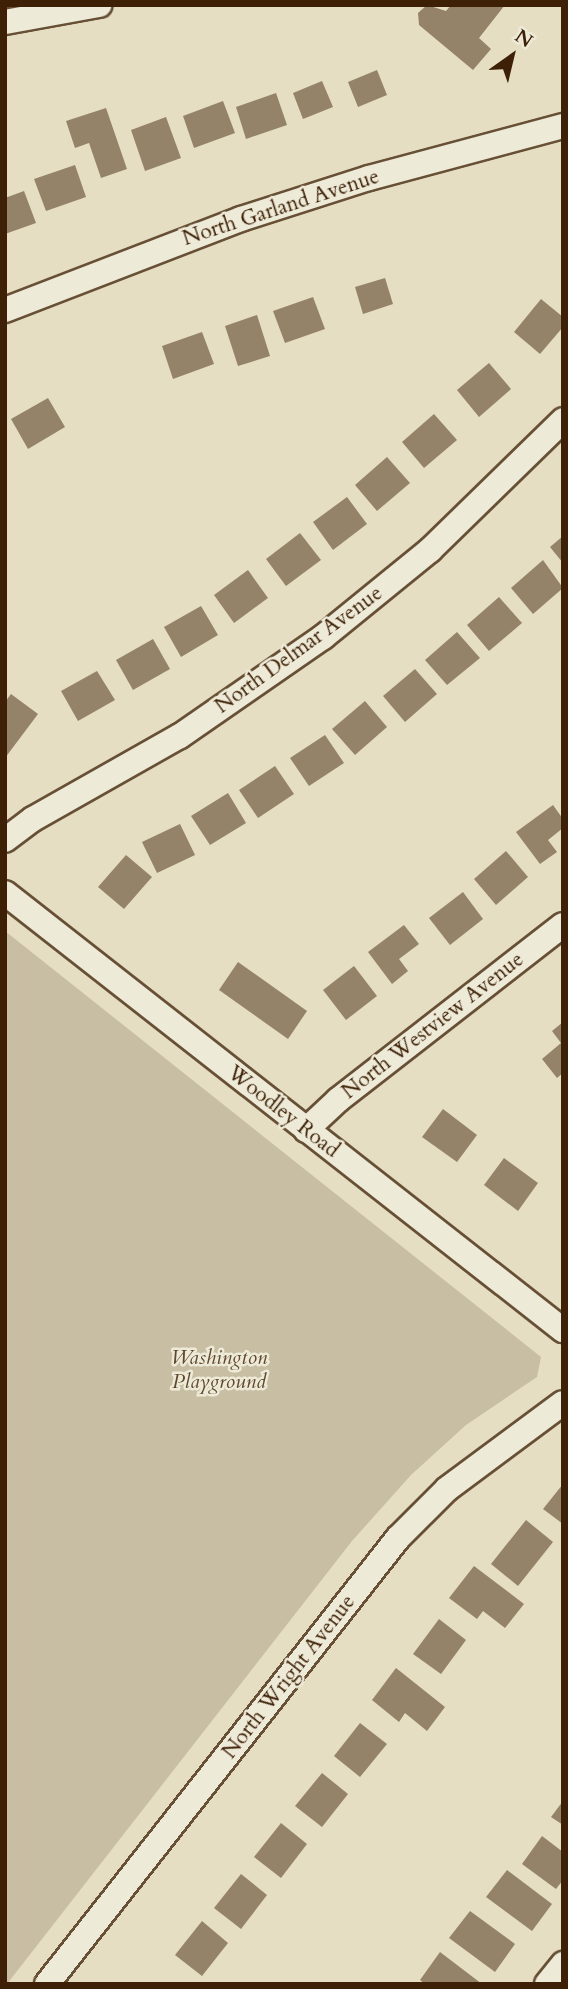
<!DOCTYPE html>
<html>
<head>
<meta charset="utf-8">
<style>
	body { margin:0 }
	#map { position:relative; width:568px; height:1989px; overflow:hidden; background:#e5dec3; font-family:Cardo,serif }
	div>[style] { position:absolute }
	.green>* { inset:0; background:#c8bea3 }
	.building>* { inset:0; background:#948368 }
	.roads { filter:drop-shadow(2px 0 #675035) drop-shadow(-2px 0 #675035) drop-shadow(0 2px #675035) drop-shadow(0 -2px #675035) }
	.minor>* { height:24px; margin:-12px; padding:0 12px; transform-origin:12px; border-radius:12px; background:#eeead8 }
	span { translate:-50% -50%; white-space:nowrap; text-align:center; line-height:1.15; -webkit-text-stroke:5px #eeead8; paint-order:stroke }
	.street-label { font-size:21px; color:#3d2006 }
	.park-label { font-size:21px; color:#60482d; font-style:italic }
	.frame { position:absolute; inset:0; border:7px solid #3d2006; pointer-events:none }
	.north { position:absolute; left:477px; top:21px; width:70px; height:70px; -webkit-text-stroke:5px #eeead8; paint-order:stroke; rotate:34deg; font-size:19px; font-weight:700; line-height:28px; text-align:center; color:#3d2006 }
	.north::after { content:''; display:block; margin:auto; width:24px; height:32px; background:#3d2006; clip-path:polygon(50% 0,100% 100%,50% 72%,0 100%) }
</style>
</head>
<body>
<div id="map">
	<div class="green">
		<div style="clip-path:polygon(5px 931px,541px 1357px,537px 1377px,466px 1425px,411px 1475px,352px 1541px,7px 1984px)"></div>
	</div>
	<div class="building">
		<div style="clip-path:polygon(427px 5px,446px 11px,451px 5px,505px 5px,479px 38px,491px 49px,473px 70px,419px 25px,418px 13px)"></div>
		<div style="clip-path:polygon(377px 70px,387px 95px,358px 107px,348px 82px)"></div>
		<div style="clip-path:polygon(322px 81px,333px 107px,303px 119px,293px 93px)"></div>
		<div style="clip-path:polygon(276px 93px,287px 125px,246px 139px,236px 107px)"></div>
		<div style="clip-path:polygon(223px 101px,235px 133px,194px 148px,183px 116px)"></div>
		<div style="clip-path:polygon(106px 108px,127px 169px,101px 178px,89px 143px,75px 148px,66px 121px)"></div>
		<div style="clip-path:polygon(166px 117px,181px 158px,145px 171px,131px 130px)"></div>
		<div style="clip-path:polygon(75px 165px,86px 197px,46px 211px,34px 179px)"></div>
		<div style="clip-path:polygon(24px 191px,36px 223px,5px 234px,5px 198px)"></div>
		<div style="clip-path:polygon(385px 278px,393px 304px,363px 314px,355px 287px)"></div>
		<div style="clip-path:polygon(313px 297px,325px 329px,285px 343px,273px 311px)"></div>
		<div style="clip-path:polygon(541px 299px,563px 317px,563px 327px,540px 354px,514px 332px)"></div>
		<div style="clip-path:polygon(257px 315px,270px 356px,238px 366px,225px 326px)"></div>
		<div style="clip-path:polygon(202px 332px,214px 364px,173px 379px,162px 346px)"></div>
		<div style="clip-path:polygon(489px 363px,511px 389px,479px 417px,457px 390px)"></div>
		<div style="clip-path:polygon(48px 398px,65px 427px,28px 449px,11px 419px)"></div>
		<div style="clip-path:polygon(434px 414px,457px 440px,424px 468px,402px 442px)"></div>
		<div style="clip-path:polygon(387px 457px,410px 483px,377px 511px,355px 485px)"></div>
		<div style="clip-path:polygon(347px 497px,367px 524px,333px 550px,313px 522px)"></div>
		<div style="clip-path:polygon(300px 533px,321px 560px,286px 586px,266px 559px)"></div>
		<div style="clip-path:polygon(563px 536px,563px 563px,550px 547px)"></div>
		<div style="clip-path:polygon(543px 560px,563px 588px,533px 614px,511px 588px)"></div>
		<div style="clip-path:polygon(248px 570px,268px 598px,234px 623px,214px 595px)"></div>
		<div style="clip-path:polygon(499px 597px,522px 623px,489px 651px,467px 625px)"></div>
		<div style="clip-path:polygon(201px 606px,218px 635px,181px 657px,164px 627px)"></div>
		<div style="clip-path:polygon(457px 632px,480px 658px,447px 685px,425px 660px)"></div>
		<div style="clip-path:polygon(153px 639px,170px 669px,133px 690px,116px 660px)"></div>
		<div style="clip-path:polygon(415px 669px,437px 694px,405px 722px,383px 696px)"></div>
		<div style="clip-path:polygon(97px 671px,115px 700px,78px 721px,61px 691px)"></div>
		<div style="clip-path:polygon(11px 694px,38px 714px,5px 758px,5px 702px)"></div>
		<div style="clip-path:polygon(365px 701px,387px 727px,355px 755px,332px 729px)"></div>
		<div style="clip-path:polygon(325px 735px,344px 763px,309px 786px,290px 758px)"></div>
		<div style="clip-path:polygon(275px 766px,294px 794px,258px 818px,239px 790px)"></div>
		<div style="clip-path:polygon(228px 793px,246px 823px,210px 845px,191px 816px)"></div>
		<div style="clip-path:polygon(553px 805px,563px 819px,563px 828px,548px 840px,557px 852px,540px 864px,516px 832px)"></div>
		<div style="clip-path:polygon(180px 824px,195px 855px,157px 873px,142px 842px)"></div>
		<div style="clip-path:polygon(506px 851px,528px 877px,496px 905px,474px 879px)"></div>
		<div style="clip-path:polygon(126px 855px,152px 877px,124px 909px,98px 887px)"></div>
		<div style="clip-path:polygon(463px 892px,483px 919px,450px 945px,429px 918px)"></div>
		<div style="clip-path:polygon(404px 925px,419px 944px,399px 959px,408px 971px,392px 984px,368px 952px)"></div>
		<div style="clip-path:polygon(238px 962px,307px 1011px,288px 1039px,219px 990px)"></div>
		<div style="clip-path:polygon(354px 966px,377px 996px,346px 1020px,323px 990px)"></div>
		<div style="clip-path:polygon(563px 1022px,563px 1073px,557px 1078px,542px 1059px,561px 1043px,552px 1031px)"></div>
		<div style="clip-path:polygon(443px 1109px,477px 1135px,457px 1162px,422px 1137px)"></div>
		<div style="clip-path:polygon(504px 1158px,538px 1183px,518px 1211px,484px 1185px)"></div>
		<div style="clip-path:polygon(563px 1484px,563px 1524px,543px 1509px)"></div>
		<div style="clip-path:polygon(526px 1520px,553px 1542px,518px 1586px,491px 1564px)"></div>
		<div style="clip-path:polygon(474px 1566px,524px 1604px,505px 1628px,483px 1611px,477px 1619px,449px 1598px)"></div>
		<div style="clip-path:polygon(439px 1619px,466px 1640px,441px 1674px,413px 1654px)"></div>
		<div style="clip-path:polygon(396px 1668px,445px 1707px,427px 1731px,405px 1713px,399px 1722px,372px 1700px)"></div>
		<div style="clip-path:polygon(360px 1723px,387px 1744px,360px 1777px,334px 1756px)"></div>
		<div style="clip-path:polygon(322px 1773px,348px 1794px,322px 1827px,295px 1806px)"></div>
		<div style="clip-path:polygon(563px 1801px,563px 1825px,551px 1817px)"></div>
		<div style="clip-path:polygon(281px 1823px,307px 1844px,281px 1878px,254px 1857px)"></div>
		<div style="clip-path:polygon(542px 1836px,563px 1852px,563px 1880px,556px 1889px,522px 1864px)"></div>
		<div style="clip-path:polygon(507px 1870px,552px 1904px,532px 1931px,486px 1897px)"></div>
		<div style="clip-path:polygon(241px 1874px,267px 1895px,241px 1929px,214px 1908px)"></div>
		<div style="clip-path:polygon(470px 1911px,515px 1944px,495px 1972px,449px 1938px)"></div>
		<div style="clip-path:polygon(202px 1921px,228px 1943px,202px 1976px,175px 1955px)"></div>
		<div style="clip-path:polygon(440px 1952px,482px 1984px,425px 1984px,420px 1980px)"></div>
	</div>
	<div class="roads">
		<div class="minor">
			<div style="left:5px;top:22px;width:96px;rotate:-10.3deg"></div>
			<div style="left:5px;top:310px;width:253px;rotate:-21.1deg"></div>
			<div style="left:241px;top:219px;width:134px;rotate:-17.8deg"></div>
			<div style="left:369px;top:178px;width:201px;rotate:-15deg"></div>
			<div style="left:5px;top:840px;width:35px;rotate:-37deg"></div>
			<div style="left:33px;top:819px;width:169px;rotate:-29.5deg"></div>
			<div style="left:180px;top:736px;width:174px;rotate:-34.7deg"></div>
			<div style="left:323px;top:637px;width:138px;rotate:-39.1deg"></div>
			<div style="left:430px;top:550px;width:186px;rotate:-44.3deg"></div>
			<div style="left:5px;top:893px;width:709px;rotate:38.07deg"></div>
			<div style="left:306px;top:1130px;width:44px;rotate:-43.2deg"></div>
			<div style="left:338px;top:1100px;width:285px;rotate:-37.9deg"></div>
			<div style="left:47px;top:1984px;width:568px;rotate:-51.8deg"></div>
			<div style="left:398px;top:1538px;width:69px;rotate:-45deg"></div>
			<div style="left:447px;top:1489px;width:144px;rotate:-36.6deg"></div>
			<div style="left:547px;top:1984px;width:26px;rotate:-51deg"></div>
		</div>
	</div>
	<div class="street-label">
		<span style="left:281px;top:208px;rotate:-18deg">North Garland Avenue</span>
		<span style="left:299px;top:650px;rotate:-36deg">North Delmar Avenue</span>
		<span style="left:433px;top:1026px;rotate:-38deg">North Westview Avenue</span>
		<span style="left:283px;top:1112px;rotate:38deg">Woodley Road</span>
		<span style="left:289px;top:1677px;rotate:-52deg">North Wright Avenue</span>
	</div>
	<div class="park-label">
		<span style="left:219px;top:1370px">Washington<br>Playground</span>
	</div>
	<div class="frame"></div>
	<div class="north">N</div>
</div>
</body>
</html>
